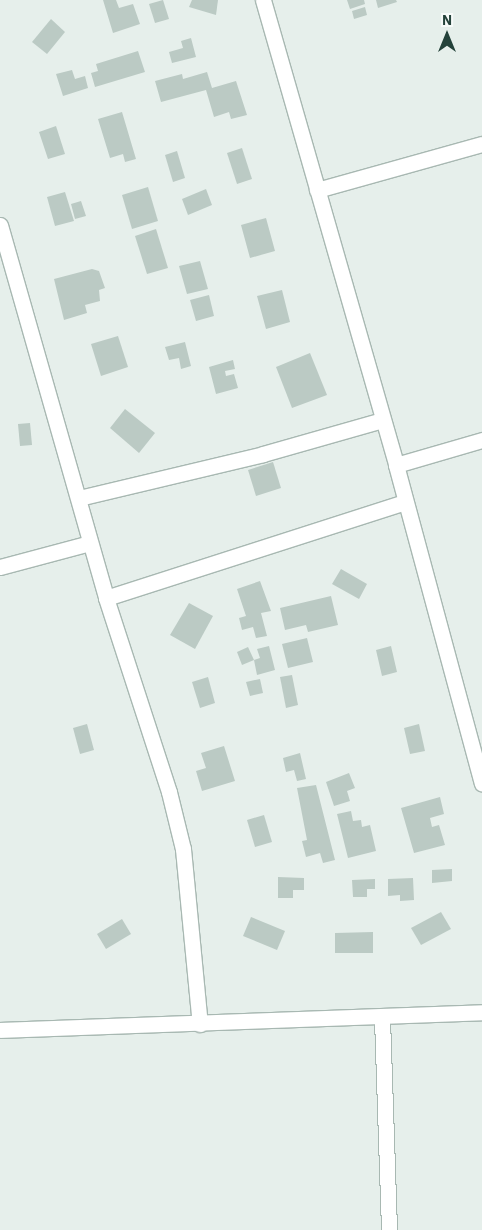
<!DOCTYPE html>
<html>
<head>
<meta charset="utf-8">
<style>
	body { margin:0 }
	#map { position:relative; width:482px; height:1230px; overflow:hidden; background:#e6efeb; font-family:"IBM Plex Sans",sans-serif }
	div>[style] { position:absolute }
	.building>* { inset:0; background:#bbcac4 }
	.roads { filter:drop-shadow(1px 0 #a8b8b2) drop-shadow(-1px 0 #a8b8b2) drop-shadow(0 1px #a8b8b2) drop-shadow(0 -1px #a8b8b2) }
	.street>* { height:15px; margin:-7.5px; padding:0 7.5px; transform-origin:7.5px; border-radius:7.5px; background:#fff }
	span { translate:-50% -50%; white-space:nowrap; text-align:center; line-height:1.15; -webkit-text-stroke:4.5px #f7fbf9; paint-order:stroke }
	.north { position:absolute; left:422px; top:10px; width:50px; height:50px; -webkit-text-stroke:4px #f7fbf9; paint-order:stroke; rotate:0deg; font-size:14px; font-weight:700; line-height:20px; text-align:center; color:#24423a }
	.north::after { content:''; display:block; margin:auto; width:18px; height:22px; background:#24423a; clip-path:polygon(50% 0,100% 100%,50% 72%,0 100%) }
</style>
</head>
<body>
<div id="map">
	<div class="building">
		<div style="clip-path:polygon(103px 0,116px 0,119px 8px,133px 4px,140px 24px,113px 33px)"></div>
		<div style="clip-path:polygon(163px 0,169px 19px,155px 23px,149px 4px)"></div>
		<div style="clip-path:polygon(192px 0,218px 0,216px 15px,189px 7px)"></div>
		<div style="clip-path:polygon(347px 0,364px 0,365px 4px,350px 9px)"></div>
		<div style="clip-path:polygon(376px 0,396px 0,397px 2px,378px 8px)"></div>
		<div style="clip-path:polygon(365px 7px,367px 15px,354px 19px,352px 11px)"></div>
		<div style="clip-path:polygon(51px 19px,65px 32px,47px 54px,32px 42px)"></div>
		<div style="clip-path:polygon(191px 38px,196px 57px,172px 63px,169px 52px,183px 48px,181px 41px)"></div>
		<div style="clip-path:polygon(138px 51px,145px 72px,95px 87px,91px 73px,98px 71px,96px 64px)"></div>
		<div style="clip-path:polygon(72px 70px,75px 79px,85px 76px,88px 88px,63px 96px,56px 74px)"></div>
		<div style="clip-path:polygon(207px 72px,212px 88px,236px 81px,247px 115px,231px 119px,229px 112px,214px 117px,206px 90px,161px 102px,155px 81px,182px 74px,183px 79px)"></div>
		<div style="clip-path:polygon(122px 112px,136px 159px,125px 162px,123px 154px,110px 158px,98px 119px)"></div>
		<div style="clip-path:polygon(56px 126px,65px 154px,48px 159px,39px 132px)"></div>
		<div style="clip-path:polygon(242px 148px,252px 179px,237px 184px,227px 153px)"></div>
		<div style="clip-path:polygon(177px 151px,185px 178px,173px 182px,165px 155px)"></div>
		<div style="clip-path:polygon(148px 187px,158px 221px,132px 229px,122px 195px)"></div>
		<div style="clip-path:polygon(206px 189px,212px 205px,188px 215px,182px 199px)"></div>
		<div style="clip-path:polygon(65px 192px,74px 221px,55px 226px,47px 197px)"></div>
		<div style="clip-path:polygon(81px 201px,86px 216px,75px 219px,71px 204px)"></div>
		<div style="clip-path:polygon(266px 218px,275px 251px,250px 258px,241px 225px)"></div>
		<div style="clip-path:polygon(156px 229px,168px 268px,147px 274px,135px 236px)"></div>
		<div style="clip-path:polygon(200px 261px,208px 289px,187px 294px,179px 266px)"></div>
		<div style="clip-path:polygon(92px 269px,99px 271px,105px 288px,99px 290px,100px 301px,85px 305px,87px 313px,64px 320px,54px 279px)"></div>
		<div style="clip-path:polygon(282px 290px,290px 322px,266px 329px,257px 296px)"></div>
		<div style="clip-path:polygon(209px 295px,214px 316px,196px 321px,190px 300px)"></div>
		<div style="clip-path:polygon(118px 336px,128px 367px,101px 376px,91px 344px)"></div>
		<div style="clip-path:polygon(185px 342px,191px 366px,181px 369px,179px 358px,169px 360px,165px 347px)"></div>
		<div style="clip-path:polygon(310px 353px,327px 395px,292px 408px,276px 367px)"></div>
		<div style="clip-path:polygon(233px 360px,235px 369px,225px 371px,226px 376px,234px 374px,238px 388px,216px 394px,209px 367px)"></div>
		<div style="clip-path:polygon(125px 409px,155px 433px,139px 453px,110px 428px)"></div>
		<div style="clip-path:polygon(30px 423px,32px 445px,20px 446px,18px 424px)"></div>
		<div style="clip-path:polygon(273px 462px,281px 488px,256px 496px,248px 470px)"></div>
		<div style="clip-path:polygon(341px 569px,367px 584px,359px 599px,332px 584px)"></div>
		<div style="clip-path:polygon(260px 581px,271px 611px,261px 613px,267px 636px,256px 638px,253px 627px,242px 630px,239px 618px,246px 616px,237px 589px)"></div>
		<div style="clip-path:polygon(331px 596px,338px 625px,308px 632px,306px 625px,285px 630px,280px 608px)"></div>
		<div style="clip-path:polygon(189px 603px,213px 616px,195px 649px,170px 635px)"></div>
		<div style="clip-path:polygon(307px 638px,313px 662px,288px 668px,282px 644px)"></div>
		<div style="clip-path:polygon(269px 646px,275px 670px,257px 675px,254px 660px,260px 658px,257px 649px)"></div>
		<div style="clip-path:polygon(391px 646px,397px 672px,382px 676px,376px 650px)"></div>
		<div style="clip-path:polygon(248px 647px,254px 660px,242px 665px,237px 652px)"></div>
		<div style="clip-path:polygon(292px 675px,298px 705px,286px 708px,280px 677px)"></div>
		<div style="clip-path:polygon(208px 677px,215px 703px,200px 708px,192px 682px)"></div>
		<div style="clip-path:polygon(260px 679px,263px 693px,250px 696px,246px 682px)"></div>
		<div style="clip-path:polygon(87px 724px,94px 750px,80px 754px,73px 728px)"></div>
		<div style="clip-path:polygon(419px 724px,425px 751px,410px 754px,404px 728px)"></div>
		<div style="clip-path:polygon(224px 746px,235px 781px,202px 791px,196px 771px,206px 768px,201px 753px)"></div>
		<div style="clip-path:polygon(300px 753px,306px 779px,297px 781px,294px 770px,286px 772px,283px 758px)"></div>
		<div style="clip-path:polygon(349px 773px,355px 788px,347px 791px,350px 801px,334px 806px,326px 782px)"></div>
		<div style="clip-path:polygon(316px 785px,335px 860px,323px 863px,320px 853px,306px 857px,302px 841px,307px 840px,297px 788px)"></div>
		<div style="clip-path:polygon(440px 797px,444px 814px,430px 818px,432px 827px,439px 825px,445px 845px,414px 853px,401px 808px)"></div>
		<div style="clip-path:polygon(351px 811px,353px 821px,361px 820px,362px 827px,370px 825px,376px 851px,348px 858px,337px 814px)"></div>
		<div style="clip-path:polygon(264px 815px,272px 842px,255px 847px,247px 820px)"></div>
		<div style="clip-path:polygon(452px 869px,452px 881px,432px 883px,432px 870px)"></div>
		<div style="clip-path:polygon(278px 877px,304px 878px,304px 890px,293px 890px,293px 898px,278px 898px)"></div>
		<div style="clip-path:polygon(413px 878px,414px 900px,400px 901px,400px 895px,388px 896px,388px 879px)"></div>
		<div style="clip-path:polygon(375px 879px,375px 889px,367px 889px,367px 897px,353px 897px,352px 880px)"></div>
		<div style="clip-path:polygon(441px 912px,451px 929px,421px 945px,411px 928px)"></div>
		<div style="clip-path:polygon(251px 917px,285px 931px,277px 950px,243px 936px)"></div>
		<div style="clip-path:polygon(122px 919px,131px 934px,106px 949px,97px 934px)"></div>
		<div style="clip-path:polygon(373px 932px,373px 953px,335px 953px,335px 933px)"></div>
	</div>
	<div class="roads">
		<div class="street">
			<div style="left:263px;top:0;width:484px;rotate:74deg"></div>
			<div style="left:396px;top:465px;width:330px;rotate:74.9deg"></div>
			<div style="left:317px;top:190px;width:171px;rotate:-15.6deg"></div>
			<div style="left:0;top:225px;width:388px;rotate:74.1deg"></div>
			<div style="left:106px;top:598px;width:204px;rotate:72deg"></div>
			<div style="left:169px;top:792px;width:59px;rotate:76.2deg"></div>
			<div style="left:183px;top:849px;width:176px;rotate:84.5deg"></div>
			<div style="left:396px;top:465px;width:90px;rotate:-16.2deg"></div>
			<div style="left:79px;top:498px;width:189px;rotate:-13.4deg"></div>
			<div style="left:263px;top:454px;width:124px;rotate:-15.9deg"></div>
			<div style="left:0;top:567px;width:93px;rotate:-14.9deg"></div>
			<div style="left:106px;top:598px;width:314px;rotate:-17.8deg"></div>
			<div style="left:382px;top:1018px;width:212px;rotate:88.1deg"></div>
			<div style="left:0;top:1030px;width:482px;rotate:-2.1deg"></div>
		</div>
	</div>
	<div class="north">N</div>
</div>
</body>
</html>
